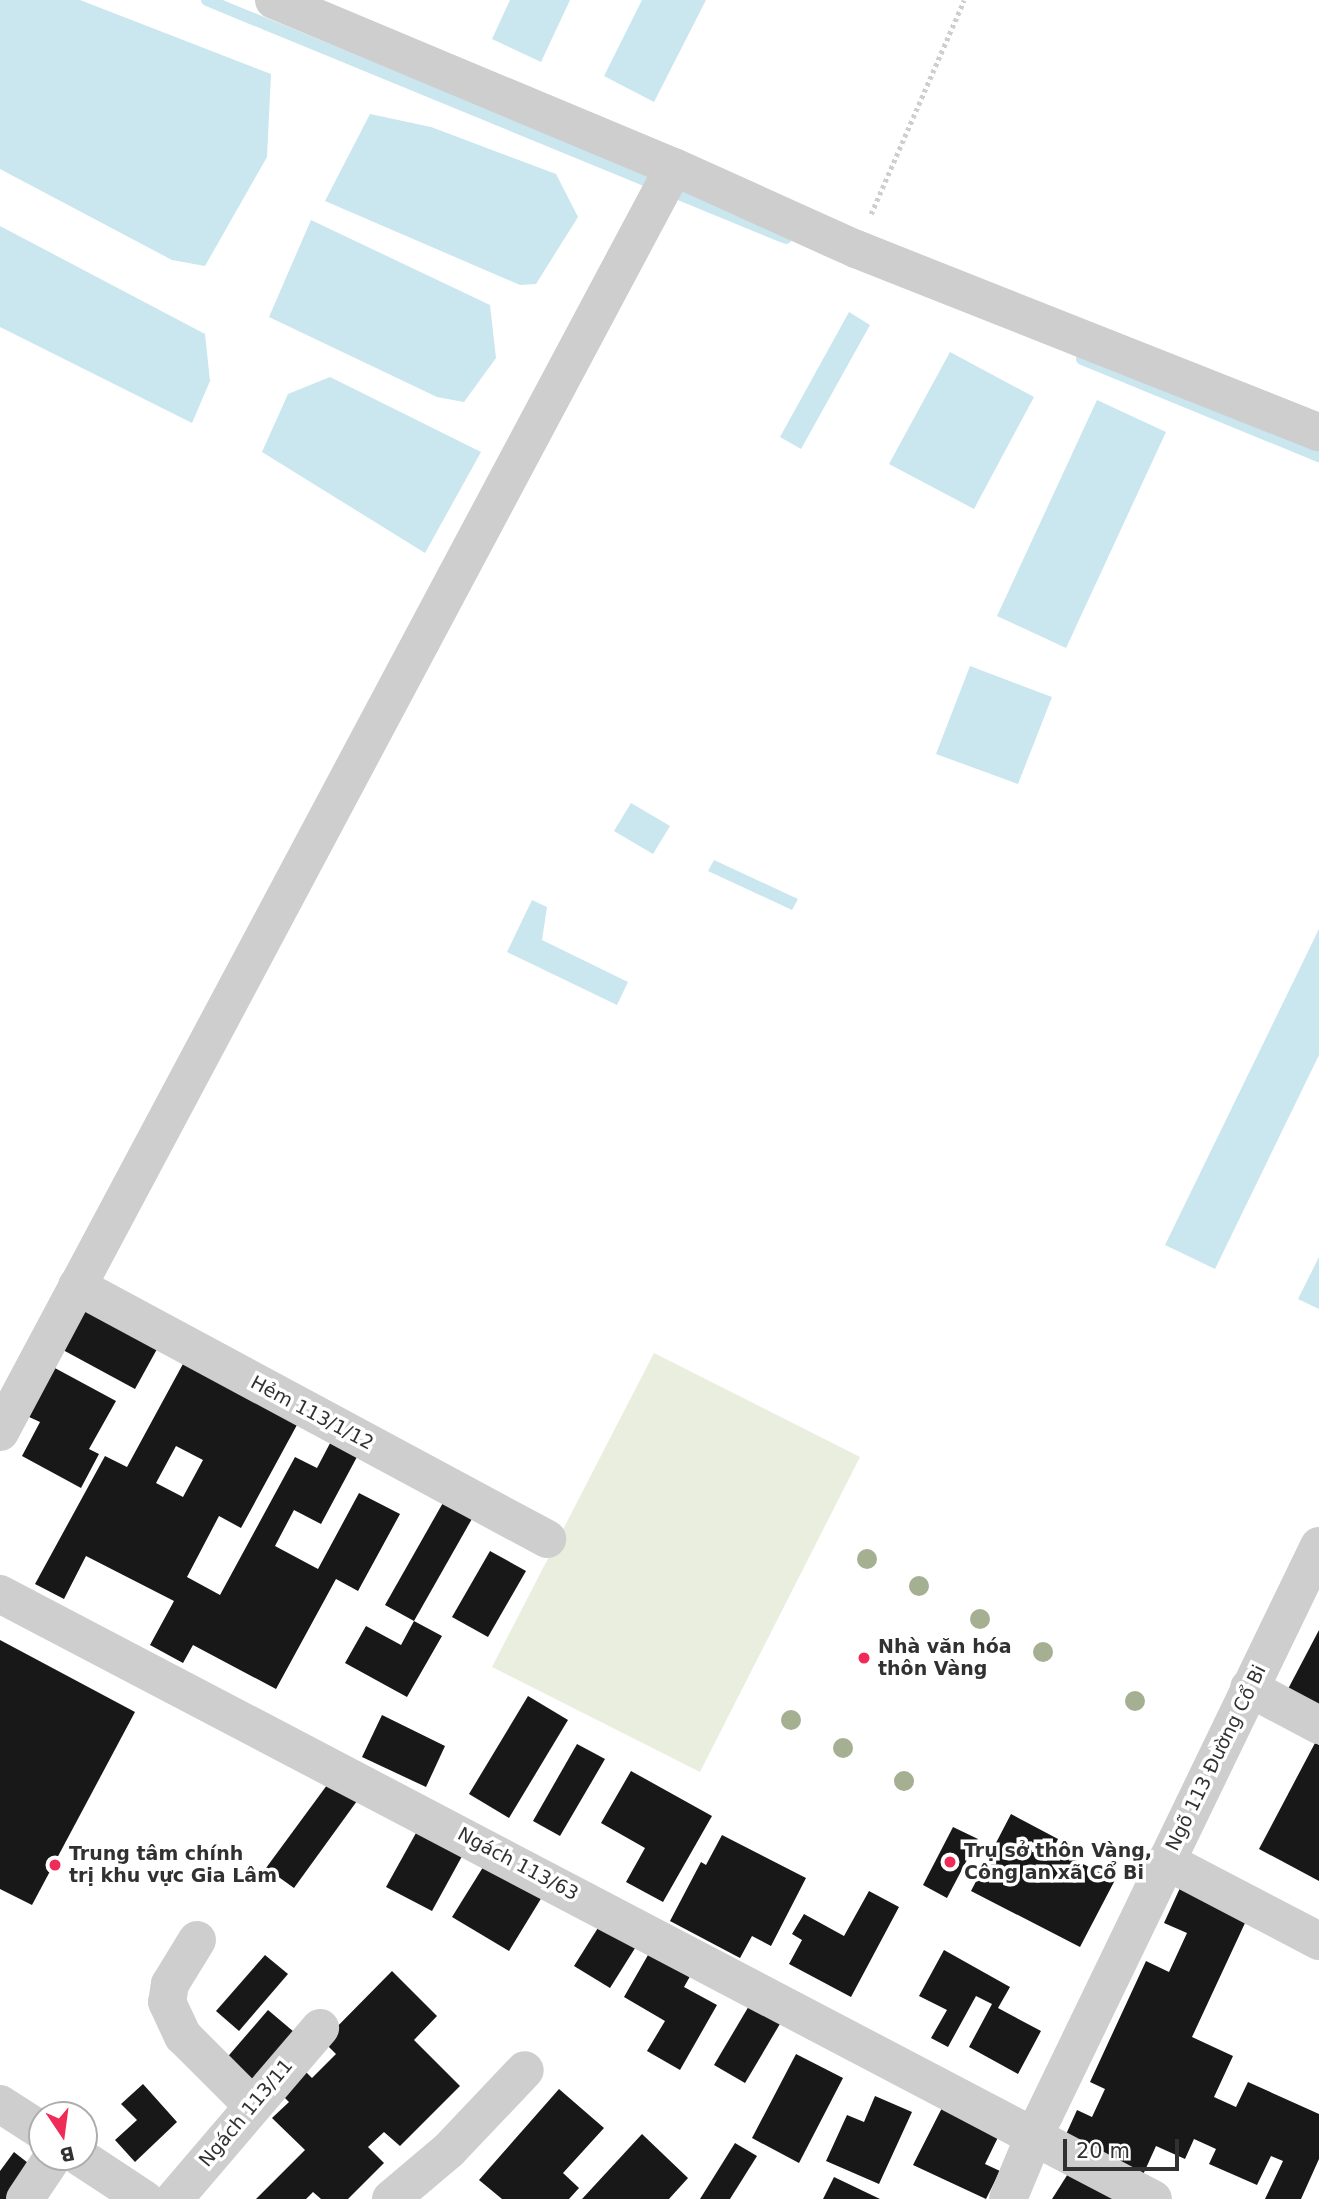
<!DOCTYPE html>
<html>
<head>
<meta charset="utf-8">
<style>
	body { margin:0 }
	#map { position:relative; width:1319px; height:2199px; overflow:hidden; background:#fff; font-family:"DejaVu Sans",sans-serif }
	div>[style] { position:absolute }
	.green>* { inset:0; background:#e9eede }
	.water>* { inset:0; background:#cae6ef }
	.stream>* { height:12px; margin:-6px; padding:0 6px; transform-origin:6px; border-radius:6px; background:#cae6ef }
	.building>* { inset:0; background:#181818 }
	.path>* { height:4.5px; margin-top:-2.25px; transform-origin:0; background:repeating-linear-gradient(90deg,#cecece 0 3.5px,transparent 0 7px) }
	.minor>* { height:38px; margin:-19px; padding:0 19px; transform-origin:19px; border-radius:19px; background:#cecece }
	.trees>* { width:20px; height:20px; margin:-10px; border-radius:50%; background:#a5b093 }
	.dots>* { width:19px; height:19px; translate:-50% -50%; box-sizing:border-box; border:4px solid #fff; border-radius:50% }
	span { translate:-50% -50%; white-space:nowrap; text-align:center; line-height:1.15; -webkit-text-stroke:7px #fff; paint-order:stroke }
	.street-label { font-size:19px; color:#313131 }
	.poi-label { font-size:19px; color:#313131; font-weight:700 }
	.left { translate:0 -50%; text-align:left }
	.north { position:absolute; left:28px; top:2101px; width:70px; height:70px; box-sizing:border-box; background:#fff; border:2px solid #adadad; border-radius:50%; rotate:167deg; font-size:19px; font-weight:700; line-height:28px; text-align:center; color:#313131 }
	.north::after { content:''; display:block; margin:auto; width:24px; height:32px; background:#ee2c57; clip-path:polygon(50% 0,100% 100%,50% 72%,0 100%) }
	.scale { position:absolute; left:1063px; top:2139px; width:116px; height:32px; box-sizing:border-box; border:4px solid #313131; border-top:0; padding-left:9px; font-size:21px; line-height:24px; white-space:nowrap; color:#313131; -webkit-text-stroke:5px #fff; paint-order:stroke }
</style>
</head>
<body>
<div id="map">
	<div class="green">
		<div style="clip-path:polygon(654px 1353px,860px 1457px,700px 1772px,492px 1667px)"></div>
	</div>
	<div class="water">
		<div style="clip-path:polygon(0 0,80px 0,271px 74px,267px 157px,205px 266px,172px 260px,0 169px)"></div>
		<div style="clip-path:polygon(510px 0,570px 0,541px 62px,492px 39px)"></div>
		<div style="clip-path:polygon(642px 0,706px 0,654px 102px,604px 76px)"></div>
		<div style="clip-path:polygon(370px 114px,431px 127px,556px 174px,578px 217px,536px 284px,520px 285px,325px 201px)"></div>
		<div style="clip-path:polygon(311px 220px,490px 305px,496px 358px,464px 402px,437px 397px,269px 317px)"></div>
		<div style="clip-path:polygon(0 226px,205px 334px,210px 381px,192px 423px,0 327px)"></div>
		<div style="clip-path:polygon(849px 312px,870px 325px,801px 449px,780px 437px)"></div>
		<div style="clip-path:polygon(950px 352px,1034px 397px,974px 509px,889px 464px)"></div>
		<div style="clip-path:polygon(330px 377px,481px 452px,425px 553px,262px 452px,288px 394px)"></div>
		<div style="clip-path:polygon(1097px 400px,1166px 432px,1066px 648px,997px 616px)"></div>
		<div style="clip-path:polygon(970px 666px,1052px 697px,1018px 784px,936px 754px)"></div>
		<div style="clip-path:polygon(631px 803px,670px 826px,653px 854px,614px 831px)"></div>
		<div style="clip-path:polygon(714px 860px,798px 899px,792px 910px,708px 871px)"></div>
		<div style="clip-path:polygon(532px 900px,547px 907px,542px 940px,628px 982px,617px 1005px,507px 952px)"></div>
		<div style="clip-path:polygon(1319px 929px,1319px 1055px,1215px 1269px,1165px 1245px)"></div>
		<div style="clip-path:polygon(1319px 1257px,1319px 1309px,1298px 1299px)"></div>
	</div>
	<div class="stream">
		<div style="left:207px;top:0;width:626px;rotate:22.35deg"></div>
		<div style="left:1082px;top:359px;width:256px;rotate:22.3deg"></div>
	</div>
	<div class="building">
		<div style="clip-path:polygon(90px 1301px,162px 1340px,135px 1389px,63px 1350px)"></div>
		<div style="clip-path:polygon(evenodd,190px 1351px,304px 1412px,241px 1528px,219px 1516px,187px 1577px,220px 1595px,295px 1457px,317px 1468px,338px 1428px,365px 1442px,321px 1524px,294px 1510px,275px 1546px,318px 1569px,359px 1493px,400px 1514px,358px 1591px,336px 1579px,276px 1689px,193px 1645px,183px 1663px,150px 1645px,174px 1601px,86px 1556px,64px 1599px,35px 1584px,105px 1456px,127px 1467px,190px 1351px,176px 1446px,203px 1460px,183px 1497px,156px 1483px,176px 1446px)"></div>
		<div style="clip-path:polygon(53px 1367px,116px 1401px,89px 1449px,99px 1454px,81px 1488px,22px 1456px,40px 1422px,27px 1416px)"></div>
		<div style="clip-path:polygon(444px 1501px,473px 1517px,414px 1621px,385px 1605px)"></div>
		<div style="clip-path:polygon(490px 1551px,526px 1571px,488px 1637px,452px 1617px)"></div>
		<div style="clip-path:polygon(414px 1621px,442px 1636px,407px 1697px,345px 1663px,366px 1626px,401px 1645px)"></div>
		<div style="clip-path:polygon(1319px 1630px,1319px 1706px,1288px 1689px)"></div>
		<div style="clip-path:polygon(0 1640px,135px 1712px,32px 1905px,0 1889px)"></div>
		<div style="clip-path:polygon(528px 1696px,568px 1720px,509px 1818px,469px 1794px)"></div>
		<div style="clip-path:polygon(382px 1715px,445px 1746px,426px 1787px,362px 1757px)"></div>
		<div style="clip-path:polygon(1315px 1743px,1319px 1745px,1319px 1881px,1259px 1849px)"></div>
		<div style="clip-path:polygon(577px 1744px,605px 1759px,560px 1836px,533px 1821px)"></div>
		<div style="clip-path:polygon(631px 1771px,712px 1816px,663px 1902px,626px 1882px,645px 1848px,601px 1823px)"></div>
		<div style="clip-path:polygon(330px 1781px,357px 1801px,294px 1888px,266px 1868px)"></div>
		<div style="clip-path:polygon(1011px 1814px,1058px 1839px,1053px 1849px,1115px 1880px,1080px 1947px,971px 1891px)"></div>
		<div style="clip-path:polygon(421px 1824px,466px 1849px,432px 1911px,386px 1887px)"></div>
		<div style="clip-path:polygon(953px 1827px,978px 1839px,947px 1898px,923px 1885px)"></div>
		<div style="clip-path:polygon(722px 1835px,806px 1878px,771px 1946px,752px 1936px,740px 1958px,670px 1921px,701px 1862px,706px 1865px)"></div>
		<div style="clip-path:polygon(485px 1864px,542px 1897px,509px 1951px,452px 1917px)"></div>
		<div style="clip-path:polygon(1185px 1877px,1252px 1908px,1192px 2037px,1233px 2056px,1214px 2097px,1236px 2107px,1248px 2082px,1319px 2114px,1319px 2159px,1301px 2199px,1265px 2199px,1283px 2161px,1271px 2156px,1257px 2185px,1209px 2164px,1216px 2149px,1194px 2139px,1185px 2159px,1156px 2146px,1142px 2177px,1063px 2141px,1077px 2110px,1092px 2117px,1105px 2089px,1090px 2082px,1146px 1961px,1169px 1972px,1187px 1933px,1164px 1923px)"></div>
		<div style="clip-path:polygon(869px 1891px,899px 1907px,851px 1997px,789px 1964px,802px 1940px,792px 1934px,804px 1914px,844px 1936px)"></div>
		<div style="clip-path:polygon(601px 1923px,637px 1945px,610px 1988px,574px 1966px)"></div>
		<div style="clip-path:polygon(656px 1941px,697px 1964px,684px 1987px,717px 2005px,680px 2070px,647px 2051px,665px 2021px,624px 1997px)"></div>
		<div style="clip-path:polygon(944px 1950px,1010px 1987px,998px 2008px,1041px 2031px,1018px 2074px,969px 2047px,992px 2004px,976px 1996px,948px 2047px,931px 2038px,947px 2010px,919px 1996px)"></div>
		<div style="clip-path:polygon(265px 1955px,288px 1974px,239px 2031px,216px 2011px)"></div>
		<div style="clip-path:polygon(392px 1971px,437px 2016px,414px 2040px,460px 2086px,400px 2146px,384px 2132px,368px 2147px,384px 2163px,348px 2199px,321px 2199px,313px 2192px,306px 2199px,256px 2199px,305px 2150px,272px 2118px,289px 2102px,276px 2089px,299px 2065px,312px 2078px,336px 2054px,323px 2041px)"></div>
		<div style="clip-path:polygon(756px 1994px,787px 2012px,745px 2083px,714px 2065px)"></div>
		<div style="clip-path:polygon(268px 2010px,294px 2032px,250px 2083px,224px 2061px)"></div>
		<div style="clip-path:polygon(796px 2054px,843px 2078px,799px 2163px,752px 2138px)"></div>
		<div style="clip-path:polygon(143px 2084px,177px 2122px,135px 2162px,115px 2140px,137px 2120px,121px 2104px)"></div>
		<div style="clip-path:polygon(559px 2089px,604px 2128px,563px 2173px,579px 2188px,569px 2199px,502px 2199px,479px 2180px)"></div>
		<div style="clip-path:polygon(875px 2096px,912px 2112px,879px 2184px,826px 2161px,847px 2115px,864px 2122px)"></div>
		<div style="clip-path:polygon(946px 2100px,1003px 2127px,985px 2164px,1000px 2171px,986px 2199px,913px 2165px)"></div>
		<div style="clip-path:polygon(642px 2134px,688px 2178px,669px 2199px,582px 2199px)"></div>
		<div style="clip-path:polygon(735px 2143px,757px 2156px,730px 2199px,700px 2199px)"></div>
		<div style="clip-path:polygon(14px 2152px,37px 2170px,14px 2199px,0 2199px,0 2171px)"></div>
		<div style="clip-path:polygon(1071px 2169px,1117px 2199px,1052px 2199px)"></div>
		<div style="clip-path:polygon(834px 2177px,880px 2199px,823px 2199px)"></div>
	</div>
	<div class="path">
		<div style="left:871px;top:214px;width:233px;rotate:-66.5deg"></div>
	</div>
	<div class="minor">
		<div style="left:274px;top:0;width:433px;rotate:22.7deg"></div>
		<div style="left:674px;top:167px;width:200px;rotate:24.3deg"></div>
		<div style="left:856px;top:249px;width:498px;rotate:21.6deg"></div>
		<div style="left:77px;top:1286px;width:534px;rotate:28.29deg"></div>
		<div style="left:0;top:1432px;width:1433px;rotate:-61.95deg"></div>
		<div style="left:0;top:1594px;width:1302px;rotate:27.69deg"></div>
		<div style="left:1249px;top:1688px;width:79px;rotate:27.9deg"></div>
		<div style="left:1166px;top:1861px;width:173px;rotate:27.6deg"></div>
		<div style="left:197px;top:1940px;width:52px;rotate:121.5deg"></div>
		<div style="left:170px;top:1984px;width:18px;rotate:99deg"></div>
		<div style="left:167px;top:2002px;width:38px;rotate:65deg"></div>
		<div style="left:183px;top:2036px;width:96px;rotate:45deg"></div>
		<div style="left:0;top:2104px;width:50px;rotate:32.7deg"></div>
		<div style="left:80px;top:2157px;width:77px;rotate:33.3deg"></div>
		<div style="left:25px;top:2199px;width:50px;rotate:-56.3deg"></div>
		<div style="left:174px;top:2199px;width:225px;rotate:-49.5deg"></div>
		<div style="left:391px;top:2199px;width:76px;rotate:-40.2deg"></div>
		<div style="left:449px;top:2150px;width:110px;rotate:-46.5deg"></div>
		<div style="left:1008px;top:2199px;width:70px;rotate:-67.4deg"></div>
		<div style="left:1035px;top:2134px;width:653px;rotate:-64.22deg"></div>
	</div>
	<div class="trees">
		<div style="left:867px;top:1559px"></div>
		<div style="left:919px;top:1586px"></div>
		<div style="left:980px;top:1619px"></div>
		<div style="left:1043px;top:1652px"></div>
		<div style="left:1135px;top:1701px"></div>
		<div style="left:791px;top:1720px"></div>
		<div style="left:843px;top:1748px"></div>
		<div style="left:904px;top:1781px"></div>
	</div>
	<div class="dots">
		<div style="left:864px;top:1658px;background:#ee2c57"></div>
		<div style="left:950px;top:1862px;background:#ee2c57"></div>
		<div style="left:55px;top:1865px;background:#ee2c57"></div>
	</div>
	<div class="street-label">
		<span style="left:312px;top:1413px;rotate:28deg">Hẻm 113/1/12</span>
		<span style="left:1216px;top:1758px;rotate:-64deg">Ngõ 113 Đường Cổ Bi</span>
		<span style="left:518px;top:1864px;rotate:28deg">Ngách 113/63</span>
		<span style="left:246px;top:2113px;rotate:-50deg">Ngách 113/11</span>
	</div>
	<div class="poi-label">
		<span class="left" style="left:878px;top:1658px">Nhà văn hóa<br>thôn Vàng</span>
		<span class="left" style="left:964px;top:1862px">Trụ sở thôn Vàng,<br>Công an xã Cổ Bi</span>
		<span class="left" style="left:69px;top:1865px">Trung tâm chính<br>trị khu vực Gia Lâm</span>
	</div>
	<div class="north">B</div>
	<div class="scale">20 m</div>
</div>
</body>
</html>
